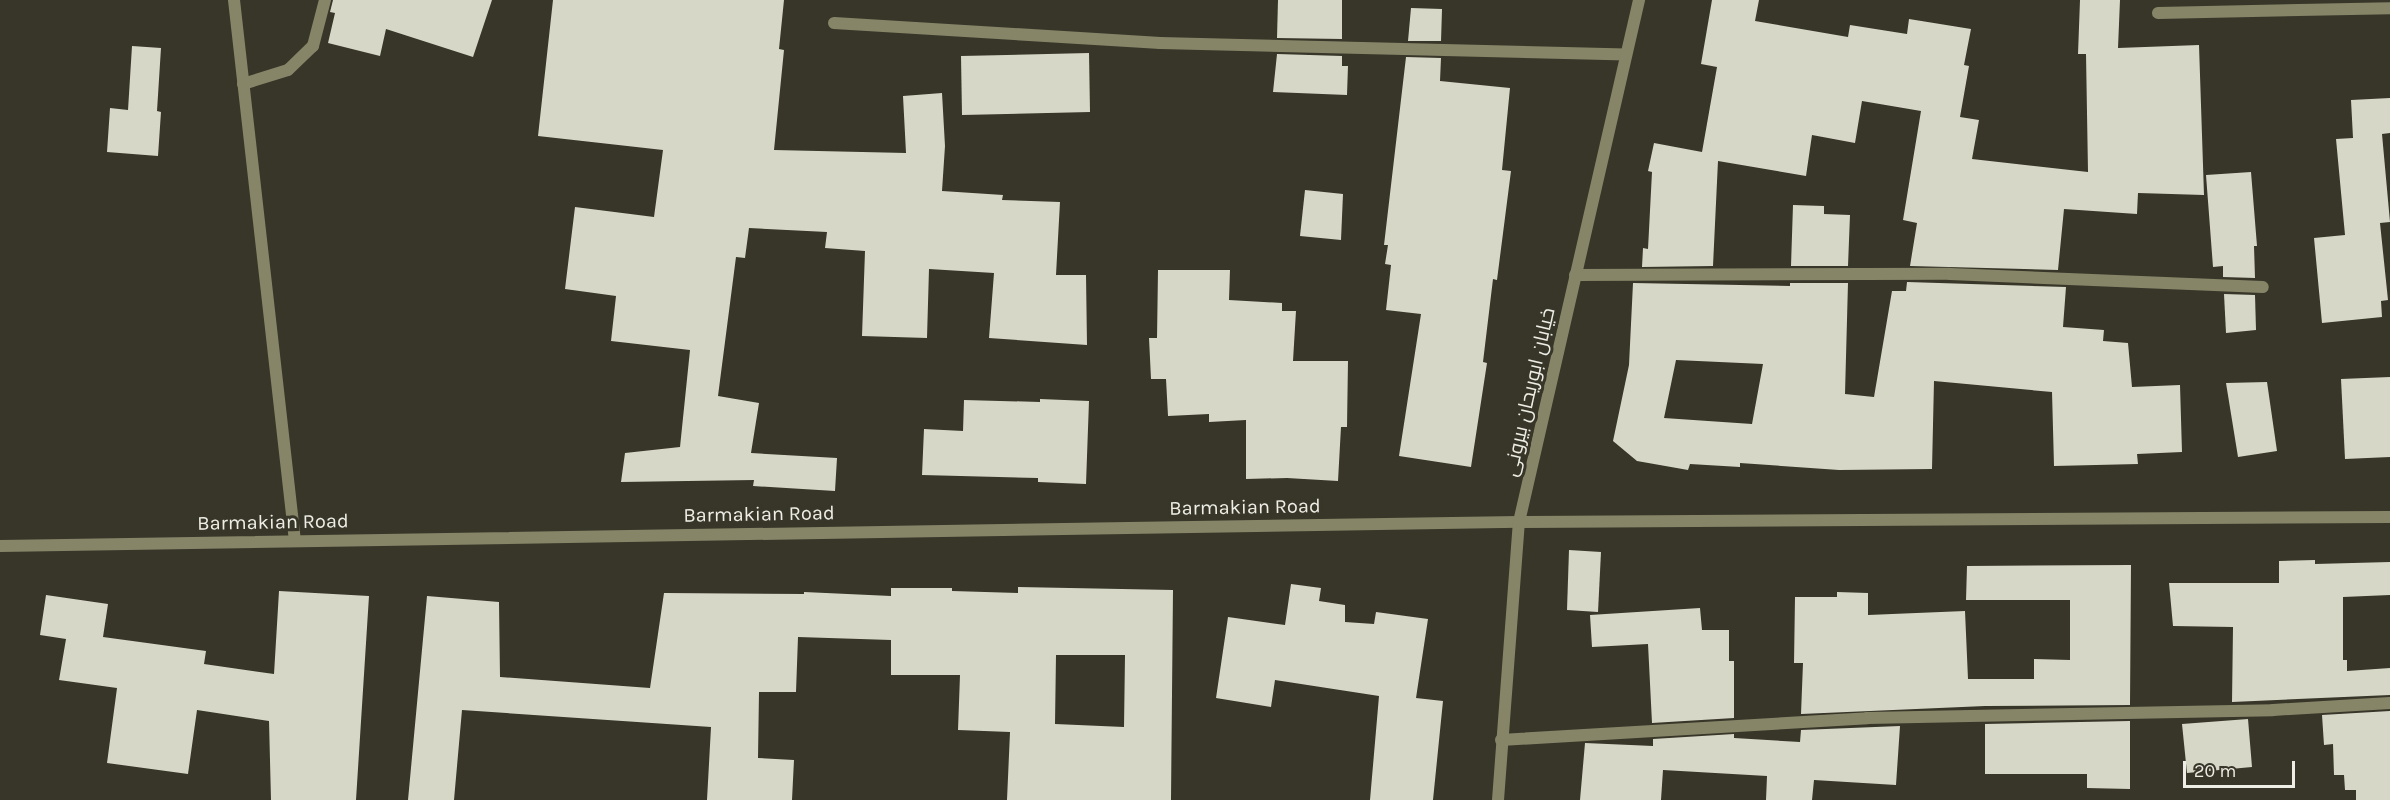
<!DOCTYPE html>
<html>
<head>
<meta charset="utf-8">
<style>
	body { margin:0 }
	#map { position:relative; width:2390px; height:800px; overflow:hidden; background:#373629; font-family:Karla,Cairo,sans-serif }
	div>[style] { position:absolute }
	.building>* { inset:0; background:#d7d7c7 }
	.minor>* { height:12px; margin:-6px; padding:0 6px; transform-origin:6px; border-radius:6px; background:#868568 }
	.tertiary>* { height:12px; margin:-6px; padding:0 6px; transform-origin:6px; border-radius:6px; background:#868568 }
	span { translate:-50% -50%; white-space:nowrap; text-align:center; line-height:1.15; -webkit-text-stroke:6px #373629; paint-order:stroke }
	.street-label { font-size:20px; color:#efeee6 }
	.scale { position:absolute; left:2183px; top:761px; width:112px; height:27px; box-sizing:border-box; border:3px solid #efeee6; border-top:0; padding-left:8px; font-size:18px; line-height:21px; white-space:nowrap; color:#efeee6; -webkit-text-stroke:4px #373629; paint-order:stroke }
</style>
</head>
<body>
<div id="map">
	<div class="building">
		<div style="clip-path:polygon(333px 0,492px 0,473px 57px,386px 29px,380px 56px,328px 43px,335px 13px,330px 12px)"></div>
		<div style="clip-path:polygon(553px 0,784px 0,779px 49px,784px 50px,774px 150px,906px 153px,903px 96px,942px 93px,945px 146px,942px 191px,1003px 195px,1002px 200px,1060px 202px,1056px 275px,1086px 275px,1087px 345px,989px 338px,994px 273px,929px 269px,927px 338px,862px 336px,865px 251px,825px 248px,827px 232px,749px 228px,745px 258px,736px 257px,718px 396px,759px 403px,751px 453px,837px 458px,835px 491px,753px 486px,754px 480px,621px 482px,625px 453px,680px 447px,690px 350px,611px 341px,616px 296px,565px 289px,575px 207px,654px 217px,663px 150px,538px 136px)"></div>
		<div style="clip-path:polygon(1278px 0,1342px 0,1342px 39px,1277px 38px)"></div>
		<div style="clip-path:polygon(1712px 0,1759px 0,1755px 21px,1848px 37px,1850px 25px,1907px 34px,1909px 19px,1971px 29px,1964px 65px,1969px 66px,1960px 117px,1979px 120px,1972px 159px,2088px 172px,2086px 54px,2078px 54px,2080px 0,2120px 0,2118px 48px,2199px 45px,2204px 195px,2138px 193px,2137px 214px,2064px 209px,2058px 270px,1910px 266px,1917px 223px,1903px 220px,1921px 111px,1862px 101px,1855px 143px,1812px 135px,1806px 176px,1718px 161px,1713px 266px,1642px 267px,1643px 248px,1648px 249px,1652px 172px,1648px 171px,1654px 143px,1702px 152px,1717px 67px,1701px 64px)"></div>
		<div style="clip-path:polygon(1411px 8px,1442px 9px,1441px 41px,1408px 41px)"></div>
		<div style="clip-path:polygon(132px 46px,161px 48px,157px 111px,161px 112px,158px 156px,107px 152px,110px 108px,128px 110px)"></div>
		<div style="clip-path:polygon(1089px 53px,1090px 112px,962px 115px,961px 56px)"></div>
		<div style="clip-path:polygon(1277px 54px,1342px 56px,1342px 66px,1348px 66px,1347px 95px,1273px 92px)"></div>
		<div style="clip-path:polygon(1406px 57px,1441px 58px,1440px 81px,1510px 88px,1502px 170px,1511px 171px,1497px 280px,1493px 279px,1483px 362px,1487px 363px,1471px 467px,1399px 456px,1421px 314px,1386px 310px,1391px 265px,1385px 264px,1388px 245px,1384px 245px)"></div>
		<div style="clip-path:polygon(2390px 98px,2390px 133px,2382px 134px,2390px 222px,2380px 223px,2388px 300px,2381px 301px,2382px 317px,2322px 323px,2314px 238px,2345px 235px,2336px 139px,2353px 138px,2351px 100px)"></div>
		<div style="clip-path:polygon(2251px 172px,2257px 246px,2254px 246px,2255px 278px,2223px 277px,2223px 266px,2213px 267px,2206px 175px)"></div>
		<div style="clip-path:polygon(1305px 190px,1343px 194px,1341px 240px,1300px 236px)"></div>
		<div style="clip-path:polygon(1793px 205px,1824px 206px,1824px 214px,1850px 215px,1848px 266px,1791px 266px)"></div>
		<div style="clip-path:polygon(1158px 270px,1230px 270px,1229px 300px,1282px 303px,1282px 311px,1296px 311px,1293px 361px,1348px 361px,1347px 427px,1341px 427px,1338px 481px,1287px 478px,1246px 479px,1246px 420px,1209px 422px,1209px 414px,1168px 416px,1166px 379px,1151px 379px,1149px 338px,1157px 338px)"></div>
		<div style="clip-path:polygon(evenodd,1907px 282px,2066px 287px,2063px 327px,2104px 330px,2103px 341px,2128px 343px,2132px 387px,2180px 385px,2182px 452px,2137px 454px,2138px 464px,2054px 466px,2052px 392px,1934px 381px,1932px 469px,1839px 470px,1740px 463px,1740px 467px,1690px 464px,1688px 470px,1637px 461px,1613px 441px,1629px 365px,1633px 283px,1790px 286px,1790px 283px,1848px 283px,1845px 394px,1874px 397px,1892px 291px,1906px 291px,1907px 282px,1676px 360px,1763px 364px,1752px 424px,1664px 418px,1676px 360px)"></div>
		<div style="clip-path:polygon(2224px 294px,2255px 295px,2256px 330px,2226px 333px)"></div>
		<div style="clip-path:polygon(2390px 377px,2390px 457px,2345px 459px,2341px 379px)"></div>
		<div style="clip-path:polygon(2267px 382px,2277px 451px,2238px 457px,2226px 383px)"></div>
		<div style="clip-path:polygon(1040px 399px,1089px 401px,1086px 484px,1038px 482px,1038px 478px,922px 475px,924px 429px,963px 431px,964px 400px,1040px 402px)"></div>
		<div style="clip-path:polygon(1569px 550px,1601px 552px,1598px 612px,1567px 610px)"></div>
		<div style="clip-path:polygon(2315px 560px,2315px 564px,2390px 562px,2390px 595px,2343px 597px,2343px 660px,2347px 660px,2347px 671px,2390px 668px,2390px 695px,2232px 702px,2233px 627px,2173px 626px,2169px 583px,2279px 583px,2279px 561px)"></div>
		<div style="clip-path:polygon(2131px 565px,2130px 705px,1985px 706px,1801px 714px,1803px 663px,1794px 663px,1795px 597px,1837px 597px,1837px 592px,1868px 593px,1868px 615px,1965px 611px,1968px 679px,2034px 679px,2034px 659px,2070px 660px,2070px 600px,1966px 600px,1967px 566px)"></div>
		<div style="clip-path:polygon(1291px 584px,1321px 588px,1319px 601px,1345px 605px,1345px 622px,1374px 624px,1376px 612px,1428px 619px,1416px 698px,1443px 701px,1433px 800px,1370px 800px,1379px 696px,1275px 680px,1271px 707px,1216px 698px,1228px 617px,1285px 625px)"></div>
		<div style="clip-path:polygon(evenodd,1018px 587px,1173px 590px,1171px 800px,1007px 800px,1010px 732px,958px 730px,960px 675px,891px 675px,891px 640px,798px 637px,796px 692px,759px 692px,758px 758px,794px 760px,792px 800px,707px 800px,711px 727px,462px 710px,454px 800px,408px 800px,427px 596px,499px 602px,500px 677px,650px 688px,664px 593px,804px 594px,804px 592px,891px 596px,891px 588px,952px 588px,952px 591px,1018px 593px,1018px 587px,1056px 655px,1125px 655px,1124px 727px,1055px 724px,1056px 655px)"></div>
		<div style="clip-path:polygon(279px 591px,369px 596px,356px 800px,271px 800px,269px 721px,197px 710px,188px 774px,107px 763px,117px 688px,59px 680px,66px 639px,40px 635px,46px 595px,108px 604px,103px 637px,206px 651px,204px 664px,274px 674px)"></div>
		<div style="clip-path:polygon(1700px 608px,1702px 630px,1729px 630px,1729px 661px,1734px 661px,1734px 718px,1652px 723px,1648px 644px,1592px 647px,1590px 615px)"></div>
		<div style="clip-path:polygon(2390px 711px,2390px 800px,2356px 800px,2356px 790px,2345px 790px,2344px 775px,2334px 775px,2333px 744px,2324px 745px,2322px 715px)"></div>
		<div style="clip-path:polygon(2248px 719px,2252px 767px,2187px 773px,2182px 724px)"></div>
		<div style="clip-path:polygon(2130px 721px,2130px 789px,2087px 788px,2087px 774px,1985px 774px,1985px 724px)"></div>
		<div style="clip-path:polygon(1900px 726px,1896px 785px,1814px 780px,1812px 800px,1766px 800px,1767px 776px,1663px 770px,1661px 800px,1580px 800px,1585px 743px,1653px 746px,1653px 739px,1734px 734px,1734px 738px,1800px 742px,1801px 730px)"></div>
	</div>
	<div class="minor">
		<div style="left:234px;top:0;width:544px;rotate:83.57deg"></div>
		<div style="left:2158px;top:13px;width:232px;rotate:-1.2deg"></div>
		<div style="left:834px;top:23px;width:327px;rotate:3.5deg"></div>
		<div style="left:1160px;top:43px;width:466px;rotate:1.4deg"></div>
		<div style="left:243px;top:84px;width:47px;rotate:-17.3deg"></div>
		<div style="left:288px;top:70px;width:35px;rotate:-44deg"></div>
		<div style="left:313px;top:46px;width:48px;rotate:-75.4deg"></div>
		<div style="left:1575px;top:275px;width:375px;rotate:-0.2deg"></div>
		<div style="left:1950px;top:274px;width:313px;rotate:2.4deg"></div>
		<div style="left:0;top:546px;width:1519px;rotate:-0.91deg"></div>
		<div style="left:1519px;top:522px;width:871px;rotate:-0.33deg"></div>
		<div style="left:1501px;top:740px;width:367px;rotate:-3.4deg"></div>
		<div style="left:1867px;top:718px;width:406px;rotate:-1.1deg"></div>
		<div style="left:2273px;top:710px;width:117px;rotate:-3.4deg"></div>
	</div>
	<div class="tertiary">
		<div style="left:1498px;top:800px;width:279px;rotate:-85.7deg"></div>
		<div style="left:1519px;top:522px;width:536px;rotate:-77.05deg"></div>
	</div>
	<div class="street-label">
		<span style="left:1529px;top:392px;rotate:-77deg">خیابان ابوریحان بیرونی</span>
		<span style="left:1245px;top:507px;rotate:-1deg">Barmakian Road</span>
		<span style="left:759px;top:514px;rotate:-1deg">Barmakian Road</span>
		<span style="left:273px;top:522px;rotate:-1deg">Barmakian Road</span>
	</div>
	<div class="scale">20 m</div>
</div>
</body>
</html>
